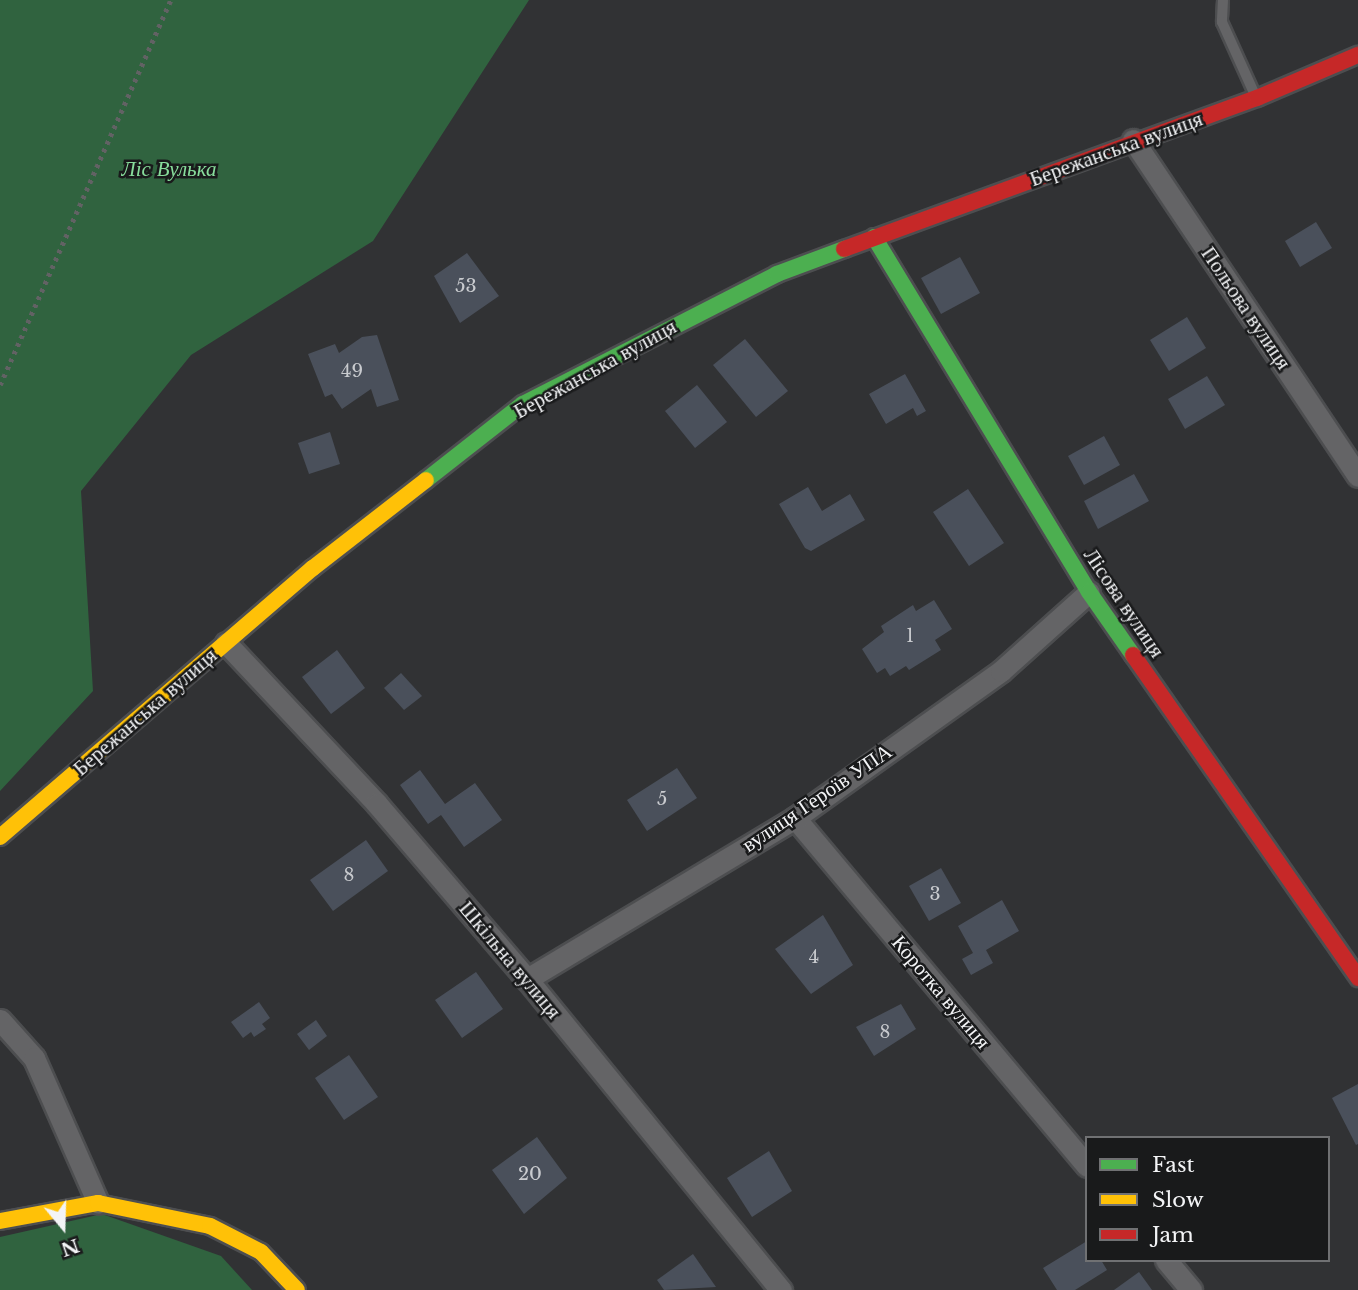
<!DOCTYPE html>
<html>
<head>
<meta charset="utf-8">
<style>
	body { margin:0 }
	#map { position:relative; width:1358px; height:1290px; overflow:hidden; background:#313234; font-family:"Libre Baskerville",serif }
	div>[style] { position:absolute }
	.forest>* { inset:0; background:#30633f }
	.building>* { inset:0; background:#4a505b }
	.path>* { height:4.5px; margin-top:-2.25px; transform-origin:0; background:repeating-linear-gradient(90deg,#626264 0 3.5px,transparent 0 8.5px) }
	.roads { filter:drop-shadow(2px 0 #4d4e50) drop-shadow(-2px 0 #4d4e50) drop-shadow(0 2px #4d4e50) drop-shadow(0 -2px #4d4e50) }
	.lane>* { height:10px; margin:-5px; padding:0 5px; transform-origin:5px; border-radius:5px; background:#646466 }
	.street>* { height:21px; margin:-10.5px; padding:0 10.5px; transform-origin:10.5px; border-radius:10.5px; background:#646466 }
	.fast>* { height:16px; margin:-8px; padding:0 8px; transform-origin:8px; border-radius:8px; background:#4caf50 }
	.slow>* { height:16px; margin:-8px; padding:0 8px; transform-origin:8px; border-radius:8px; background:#ffc107 }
	.jam>* { height:16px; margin:-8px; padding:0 8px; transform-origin:8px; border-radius:8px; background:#c62828 }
	span { translate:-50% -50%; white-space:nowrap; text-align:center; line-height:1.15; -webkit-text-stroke:5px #191a1b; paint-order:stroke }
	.number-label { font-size:18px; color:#c9cbcf }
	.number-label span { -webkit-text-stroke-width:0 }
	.street-label { font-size:21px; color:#f3f4f6 }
	.park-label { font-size:21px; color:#88dd9c; font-style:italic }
	.legend { position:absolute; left:1085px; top:1136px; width:245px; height:126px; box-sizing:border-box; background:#191a1b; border:2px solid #707173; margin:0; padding:9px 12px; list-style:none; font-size:21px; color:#f3f4f6 }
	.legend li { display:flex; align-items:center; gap:14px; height:35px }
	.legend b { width:35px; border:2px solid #707173 }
	.north { position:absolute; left:28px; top:1192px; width:70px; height:70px; -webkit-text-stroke:5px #191a1b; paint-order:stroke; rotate:161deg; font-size:19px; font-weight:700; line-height:28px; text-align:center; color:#f3f4f6 }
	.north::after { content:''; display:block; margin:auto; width:24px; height:32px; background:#f3f4f6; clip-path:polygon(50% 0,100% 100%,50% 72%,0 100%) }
</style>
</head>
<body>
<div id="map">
	<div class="forest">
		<div style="clip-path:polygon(0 0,529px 0,373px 241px,191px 355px,81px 491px,93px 691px,0 791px)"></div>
		<div style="clip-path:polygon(102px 1214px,221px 1256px,252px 1290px,0 1290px,0 1237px)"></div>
	</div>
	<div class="building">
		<div style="clip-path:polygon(1316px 222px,1332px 248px,1300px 267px,1285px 241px)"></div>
		<div style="clip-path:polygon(467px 253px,499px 296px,460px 323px,434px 276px)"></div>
		<div style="clip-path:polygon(960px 257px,980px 293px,941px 314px,921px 278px)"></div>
		<div style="clip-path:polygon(1187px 317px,1206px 348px,1169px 371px,1150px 340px)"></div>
		<div style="clip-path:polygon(377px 335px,399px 400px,377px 407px,371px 389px,342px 409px,332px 394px,325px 397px,308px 354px,335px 344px,339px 353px,362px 337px)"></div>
		<div style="clip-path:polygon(745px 339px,788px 391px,756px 417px,713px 365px)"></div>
		<div style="clip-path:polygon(905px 374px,926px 411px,917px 416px,913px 408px,886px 424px,869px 394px)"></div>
		<div style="clip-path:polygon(1207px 376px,1225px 405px,1185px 429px,1168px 399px)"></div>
		<div style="clip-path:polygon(697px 385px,727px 422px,695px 448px,665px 411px)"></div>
		<div style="clip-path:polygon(330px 432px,340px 464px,309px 474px,298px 443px)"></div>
		<div style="clip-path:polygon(1104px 436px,1120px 465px,1084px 485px,1068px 456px)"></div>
		<div style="clip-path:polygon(1134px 474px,1149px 501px,1098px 529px,1084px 501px)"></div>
		<div style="clip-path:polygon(808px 487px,822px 511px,850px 494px,865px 520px,811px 551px,805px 548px,779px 504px)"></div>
		<div style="clip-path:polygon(968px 489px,1004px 543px,969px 566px,933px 512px)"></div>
		<div style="clip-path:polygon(934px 600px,952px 629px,935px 640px,941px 650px,909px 670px,906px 666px,890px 676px,885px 668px,877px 673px,862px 649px,884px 632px,881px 626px,913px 605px,916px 611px)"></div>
		<div style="clip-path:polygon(337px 650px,365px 688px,331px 714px,302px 677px)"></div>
		<div style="clip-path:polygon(401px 673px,422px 696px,404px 710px,384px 688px)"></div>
		<div style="clip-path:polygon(677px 768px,697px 798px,647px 831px,627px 800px)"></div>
		<div style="clip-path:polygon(420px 770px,445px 804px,475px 783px,502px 820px,464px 847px,441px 815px,428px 824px,400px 785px)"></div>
		<div style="clip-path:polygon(366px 840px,388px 871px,333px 911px,310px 880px)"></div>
		<div style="clip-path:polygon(941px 868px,961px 903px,929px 921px,909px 886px)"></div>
		<div style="clip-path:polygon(1002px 900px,1019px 931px,986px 950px,993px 963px,971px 975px,962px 959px,973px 953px,958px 926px)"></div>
		<div style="clip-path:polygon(823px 915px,853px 965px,811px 994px,775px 949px)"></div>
		<div style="clip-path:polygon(476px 972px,503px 1009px,462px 1038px,435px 1000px)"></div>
		<div style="clip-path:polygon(259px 1002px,270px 1018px,262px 1024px,266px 1029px,254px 1037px,251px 1032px,243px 1038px,231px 1022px)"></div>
		<div style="clip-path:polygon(901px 1004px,916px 1029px,874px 1056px,856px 1027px)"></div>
		<div style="clip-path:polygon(316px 1020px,327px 1036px,309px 1050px,297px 1034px)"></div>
		<div style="clip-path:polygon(349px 1055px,378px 1097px,344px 1120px,315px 1078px)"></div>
		<div style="clip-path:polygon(1358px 1084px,1358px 1144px,1356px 1145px,1332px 1098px)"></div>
		<div style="clip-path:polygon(537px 1137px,567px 1178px,524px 1214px,492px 1170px)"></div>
		<div style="clip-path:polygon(769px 1151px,792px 1191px,752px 1217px,727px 1178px)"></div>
		<div style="clip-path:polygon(1087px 1241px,1087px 1260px,1101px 1260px,1107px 1270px,1075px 1290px,1057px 1290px,1043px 1268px)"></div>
		<div style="clip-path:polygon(693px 1254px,716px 1287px,664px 1290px,657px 1280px)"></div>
		<div style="clip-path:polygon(1139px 1272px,1152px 1290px,1114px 1290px)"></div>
	</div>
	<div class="path">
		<div style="left:0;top:385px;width:421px;rotate:-66.1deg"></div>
	</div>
	<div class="roads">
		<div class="lane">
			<div style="left:1223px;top:0;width:22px;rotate:93deg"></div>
			<div style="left:1222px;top:22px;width:80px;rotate:65.7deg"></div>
		</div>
		<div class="street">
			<div style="left:1133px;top:140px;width:404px;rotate:56.2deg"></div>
			<div style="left:226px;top:643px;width:221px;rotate:46.8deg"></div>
			<div style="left:377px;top:804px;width:230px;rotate:49.4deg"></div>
			<div style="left:527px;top:979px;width:402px;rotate:50.8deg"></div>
			<div style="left:795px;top:818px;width:454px;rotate:50deg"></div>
			<div style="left:527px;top:979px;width:313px;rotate:-31deg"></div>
			<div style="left:795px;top:818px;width:253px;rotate:-35.5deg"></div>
			<div style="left:1001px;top:671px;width:118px;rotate:-41.9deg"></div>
			<div style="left:0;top:1020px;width:51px;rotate:48.2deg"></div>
			<div style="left:34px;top:1058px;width:158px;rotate:66.2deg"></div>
			<div style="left:1166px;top:1260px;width:39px;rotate:50deg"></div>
		</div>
		<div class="fast">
			<div style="left:874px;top:237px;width:415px;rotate:58.8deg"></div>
			<div style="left:1089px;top:592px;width:77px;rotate:55.1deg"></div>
			<div style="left:426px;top:480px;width:123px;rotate:-38.1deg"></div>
			<div style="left:523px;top:404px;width:285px;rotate:-27.1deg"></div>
			<div style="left:777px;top:274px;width:72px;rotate:-20.5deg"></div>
		</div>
		<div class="slow">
			<div style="left:0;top:837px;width:413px;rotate:-40.7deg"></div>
			<div style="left:313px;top:568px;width:143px;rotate:-37.9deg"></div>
			<div style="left:0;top:1221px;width:100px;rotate:-10.4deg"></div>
			<div style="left:98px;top:1203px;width:114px;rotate:11.6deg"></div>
			<div style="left:210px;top:1226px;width:57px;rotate:27deg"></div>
			<div style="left:261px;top:1252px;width:52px;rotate:46.5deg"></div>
		</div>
		<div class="jam">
			<div style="left:844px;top:249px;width:440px;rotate:-20.1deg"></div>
			<div style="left:1257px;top:98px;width:110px;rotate:-23.1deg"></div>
			<div style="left:1133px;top:655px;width:394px;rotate:55.1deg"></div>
		</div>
	</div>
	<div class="number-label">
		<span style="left:466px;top:286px">53</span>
		<span style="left:352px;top:371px">49</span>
		<span style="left:910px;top:636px">1</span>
		<span style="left:662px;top:799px">5</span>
		<span style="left:349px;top:875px">8</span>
		<span style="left:935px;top:894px">3</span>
		<span style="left:814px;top:957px">4</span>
		<span style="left:885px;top:1032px">8</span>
		<span style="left:530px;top:1174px">20</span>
	</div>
	<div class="street-label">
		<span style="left:1116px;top:149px;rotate:-20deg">Бережанська вулиця</span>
		<span style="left:1246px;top:308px;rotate:56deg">Польова вулиця</span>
		<span style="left:595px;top:369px;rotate:-29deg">Бережанська вулиця</span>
		<span style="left:1124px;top:603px;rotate:56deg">Лісова вулиця</span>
		<span style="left:145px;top:712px;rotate:-41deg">Бережанська вулиця</span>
		<span style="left:817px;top:798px;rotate:-34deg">вулиця Героїв УПА</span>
		<span style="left:510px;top:960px;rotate:50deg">Шкільна вулиця</span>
		<span style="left:941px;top:992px;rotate:50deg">Коротка вулиця</span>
	</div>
	<div class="park-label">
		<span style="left:169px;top:169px">Ліс Вулька</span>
	</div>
	<ul class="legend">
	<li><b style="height:9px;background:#4caf50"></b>Fast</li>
	<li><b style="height:9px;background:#ffc107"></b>Slow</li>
	<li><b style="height:9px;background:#c62828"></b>Jam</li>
	</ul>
	<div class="north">N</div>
</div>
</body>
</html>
